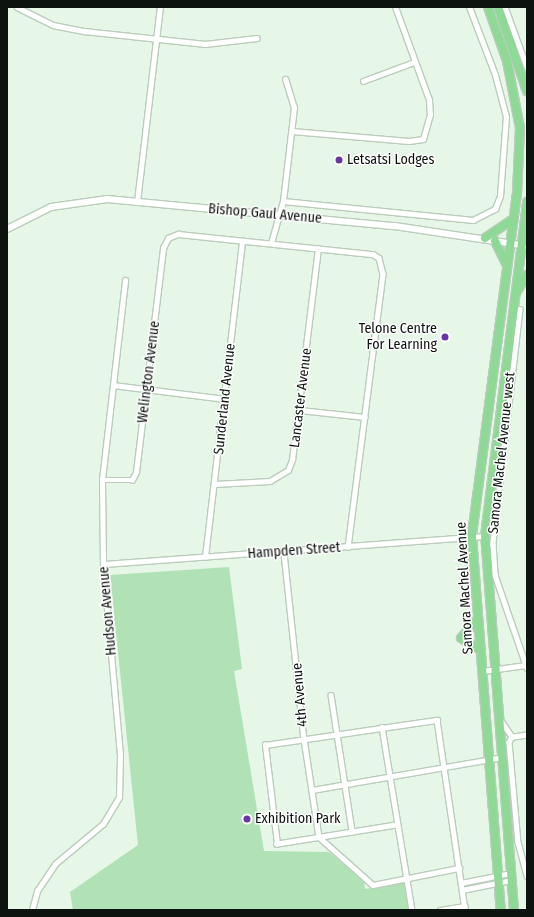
<!DOCTYPE html>
<html>
<head>
<meta charset="utf-8">
<style>
	body { margin:0 }
	#map { position:relative; width:534px; height:917px; overflow:hidden; background:#e6f6e7; font-family:"Fira Sans Condensed",sans-serif }
	div>[style] { position:absolute }
	.green>* { inset:0; background:#b1e2b5 }
	.roads { filter:drop-shadow(1px 0 #bbccbc) drop-shadow(-1px 0 #bbccbc) drop-shadow(0 1px #bbccbc) drop-shadow(0 -1px #bbccbc) }
	.street>* { height:4.5px; margin:-2.25px; padding:0 2.25px; transform-origin:2.25px; border-radius:2.25px; background:#fff }
	.secondary>* { height:6px; margin:-3px; padding:0 3px; transform-origin:3px; border-radius:3px; background:#fff }
	.highway>* { height:8px; margin:-4px; padding:0 4px; transform-origin:4px; border-radius:4px; background:#8ed996 }
	.dots>* { width:11px; height:11px; translate:-50% -50%; box-sizing:border-box; border:2px solid #fefefe; border-radius:50% }
	span { translate:-50% -50%; white-space:nowrap; text-align:center; line-height:1.15; -webkit-text-stroke:3px #fefefe; paint-order:stroke }
	.poi-label { font-size:14px; color:#0d130e }
	.left { translate:0 -50%; text-align:left }
	.right { translate:-100% -50%; text-align:right }
	.street-label { font-size:14px; color:#0d130e }
	.frame { position:absolute; inset:0; border:8px solid #0d130e; pointer-events:none }
</style>
</head>
<body>
<div id="map">
	<div class="green">
		<div style="clip-path:polygon(229px 567px,242px 669px,234px 671px,264px 851px,329px 852px,364px 881px,365px 889px,406px 882px,410px 910px,73px 910px,70px 892px,138px 845px,110px 575px)"></div>
	</div>
	<div class="roads">
		<div class="street">
			<div style="left:17px;top:7px;width:40px;rotate:26.6deg"></div>
			<div style="left:53px;top:25px;width:32px;rotate:11deg"></div>
			<div style="left:84px;top:31px;width:122px;rotate:6.1deg"></div>
			<div style="left:205px;top:44px;width:52px;rotate:-6.6deg"></div>
			<div style="left:505px;top:7px;width:64px;rotate:69.9deg"></div>
			<div style="left:363px;top:81px;width:54px;rotate:-20.4deg"></div>
			<div style="left:292px;top:131px;width:117px;rotate:4.9deg"></div>
			<div style="left:409px;top:141px;width:14px;rotate:-8deg"></div>
			<div style="left:423px;top:139px;width:25px;rotate:-74deg"></div>
			<div style="left:430px;top:115px;width:15px;rotate:-94deg"></div>
			<div style="left:429px;top:100px;width:99px;rotate:-110.1deg"></div>
			<div style="left:283px;top:201px;width:191px;rotate:5.7deg"></div>
			<div style="left:473px;top:220px;width:25px;rotate:-27deg"></div>
			<div style="left:495px;top:209px;width:14px;rotate:-69deg"></div>
			<div style="left:500px;top:196px;width:79px;rotate:-85.7deg"></div>
			<div style="left:506px;top:117px;width:43px;rotate:-104.7deg"></div>
			<div style="left:495px;top:75px;width:73px;rotate:-110.9deg"></div>
			<div style="left:137px;top:202px;width:196px;rotate:-83.3deg"></div>
			<div style="left:271px;top:243px;width:44px;rotate:-74.1deg"></div>
			<div style="left:283px;top:201px;width:94px;rotate:-83.3deg"></div>
			<div style="left:294px;top:108px;width:30px;rotate:-107deg"></div>
			<div style="left:520px;top:309px;width:237px;rotate:96.6deg"></div>
			<div style="left:493px;top:544px;width:31px;rotate:86deg"></div>
			<div style="left:495px;top:575px;width:98px;rotate:71deg"></div>
			<div style="left:113px;top:385px;width:113px;rotate:7.1deg"></div>
			<div style="left:300px;top:410px;width:65px;rotate:6.1deg"></div>
			<div style="left:102px;top:480px;width:30px"></div>
			<div style="left:132px;top:480px;width:9px;rotate:-63deg"></div>
			<div style="left:136px;top:472px;width:226px;rotate:-83.1deg"></div>
			<div style="left:163px;top:248px;width:11px;rotate:-63deg"></div>
			<div style="left:168px;top:238px;width:11px;rotate:-22deg"></div>
			<div style="left:178px;top:234px;width:196px;rotate:5.9deg"></div>
			<div style="left:373px;top:254px;width:7px;rotate:34deg"></div>
			<div style="left:379px;top:258px;width:16px;rotate:76deg"></div>
			<div style="left:383px;top:274px;width:275px;rotate:97.3deg"></div>
			<div style="left:215px;top:484px;width:55px;rotate:-3.1deg"></div>
			<div style="left:270px;top:481px;width:21px;rotate:-31deg"></div>
			<div style="left:288px;top:470px;width:11px;rotate:-68deg"></div>
			<div style="left:292px;top:460px;width:213px;rotate:-83deg"></div>
			<div style="left:284px;top:553px;width:187px;rotate:83.9deg"></div>
			<div style="left:304px;top:739px;width:99px;rotate:81.3deg"></div>
			<div style="left:319px;top:837px;width:72px;rotate:41.6deg"></div>
			<div style="left:373px;top:885px;width:88px;rotate:-11.2deg"></div>
			<div style="left:205px;top:557px;width:318px;rotate:-83.3deg"></div>
			<div style="left:103px;top:564px;width:383px;rotate:-4.2deg"></div>
			<div style="left:482px;top:671px;width:44px;rotate:-7.8deg"></div>
			<div style="left:331px;top:695px;width:138px;rotate:81.2deg"></div>
			<div style="left:502px;top:722px;width:18px;rotate:56deg"></div>
			<div style="left:382px;top:727px;width:185px;rotate:80.7deg"></div>
			<div style="left:527px;top:735px;width:15px;rotate:172deg"></div>
			<div style="left:512px;top:737px;width:6px;rotate:121deg"></div>
			<div style="left:509px;top:742px;width:100px;rotate:84.9deg"></div>
			<div style="left:518px;top:842px;width:35px;rotate:75deg"></div>
			<div style="left:312px;top:790px;width:194px;rotate:-9.8deg"></div>
			<div style="left:396px;top:825px;width:121px;rotate:170.9deg"></div>
			<div style="left:277px;top:844px;width:100px;rotate:-96.9deg"></div>
			<div style="left:265px;top:745px;width:174px;rotate:-8.3deg"></div>
			<div style="left:437px;top:720px;width:192px;rotate:81.6deg"></div>
			<div style="left:461px;top:883px;width:51px;rotate:-11.3deg"></div>
			<div style="left:462px;top:890px;width:51px;rotate:-11.3deg"></div>
			<div style="left:32px;top:910px;width:20px;rotate:-75deg"></div>
			<div style="left:37px;top:891px;width:32px;rotate:-56deg"></div>
			<div style="left:55px;top:864px;width:62px;rotate:-39.8deg"></div>
			<div style="left:103px;top:824px;width:31px;rotate:-59deg"></div>
			<div style="left:119px;top:797px;width:42px;rotate:-88.6deg"></div>
			<div style="left:120px;top:755px;width:192px;rotate:-95.1deg"></div>
			<div style="left:103px;top:564px;width:84px;rotate:-90.7deg"></div>
			<div style="left:102px;top:480px;width:201px;rotate:-83.4deg"></div>
			<div style="left:440px;top:910px;width:25px;rotate:-9deg"></div>
		</div>
		<div class="secondary">
			<div style="left:7px;top:229px;width:49px;rotate:-26.6deg"></div>
			<div style="left:51px;top:207px;width:57px;rotate:-8.1deg"></div>
			<div style="left:107px;top:199px;width:289px;rotate:5.4deg"></div>
			<div style="left:395px;top:226px;width:134px;rotate:8.6deg"></div>
		</div>
		<div class="highway">
			<div style="left:488px;top:7px;width:57px;rotate:70.6deg"></div>
			<div style="left:507px;top:61px;width:68px;rotate:79deg"></div>
			<div style="left:520px;top:128px;width:65px;rotate:92.6deg"></div>
			<div style="left:517px;top:193px;width:347px;rotate:97.5deg"></div>
			<div style="left:472px;top:537px;width:374px;rotate:85.6deg"></div>
			<div style="left:498px;top:7px;width:89px;rotate:71deg"></div>
			<div style="left:485px;top:238px;width:32px;rotate:-34deg"></div>
			<div style="left:495px;top:241px;width:25px;rotate:64deg"></div>
			<div style="left:516px;top:293px;width:21px;rotate:-59deg"></div>
			<div style="left:478px;top:619px;width:25px;rotate:132deg"></div>
			<div style="left:461px;top:638px;width:23px;rotate:31deg"></div>
			<div style="left:514px;top:910px;width:375px;rotate:-94.4deg"></div>
			<div style="left:485px;top:536px;width:337px;rotate:-82.8deg"></div>
		</div>
	</div>
	<div class="dots">
		<div style="left:339px;top:160px;background:#6834ab"></div>
		<div style="left:445px;top:337px;background:#6834ab"></div>
		<div style="left:247px;top:819px;background:#6834ab"></div>
	</div>
	<div class="poi-label">
		<span class="left" style="left:347px;top:160px">Letsatsi Lodges</span>
		<span class="right" style="left:437px;top:337px">Telone Centre<br>For Learning</span>
		<span class="left" style="left:255px;top:819px">Exhibition Park</span>
	</div>
	<div class="street-label">
		<span style="left:265px;top:214px;rotate:5deg">Bishop Gaul Avenue</span>
		<span style="left:149px;top:372px;rotate:-83deg">Welington Avenue</span>
		<span style="left:301px;top:398px;rotate:-83deg">Lancaster Avenue</span>
		<span style="left:225px;top:399px;rotate:-84deg">Sunderland Avenue</span>
		<span style="left:502px;top:453px;rotate:-84deg">Samora Machel Avenue west</span>
		<span style="left:294px;top:551px;rotate:-4deg">Hampden Street</span>
		<span style="left:465px;top:588px;rotate:-93deg">Samora Machel Avenue</span>
		<span style="left:108px;top:611px;rotate:-95deg">Hudson Avenue</span>
		<span style="left:300px;top:695px;rotate:-95deg">4th Avenue</span>
	</div>
	<div class="frame"></div>
</div>
</body>
</html>
